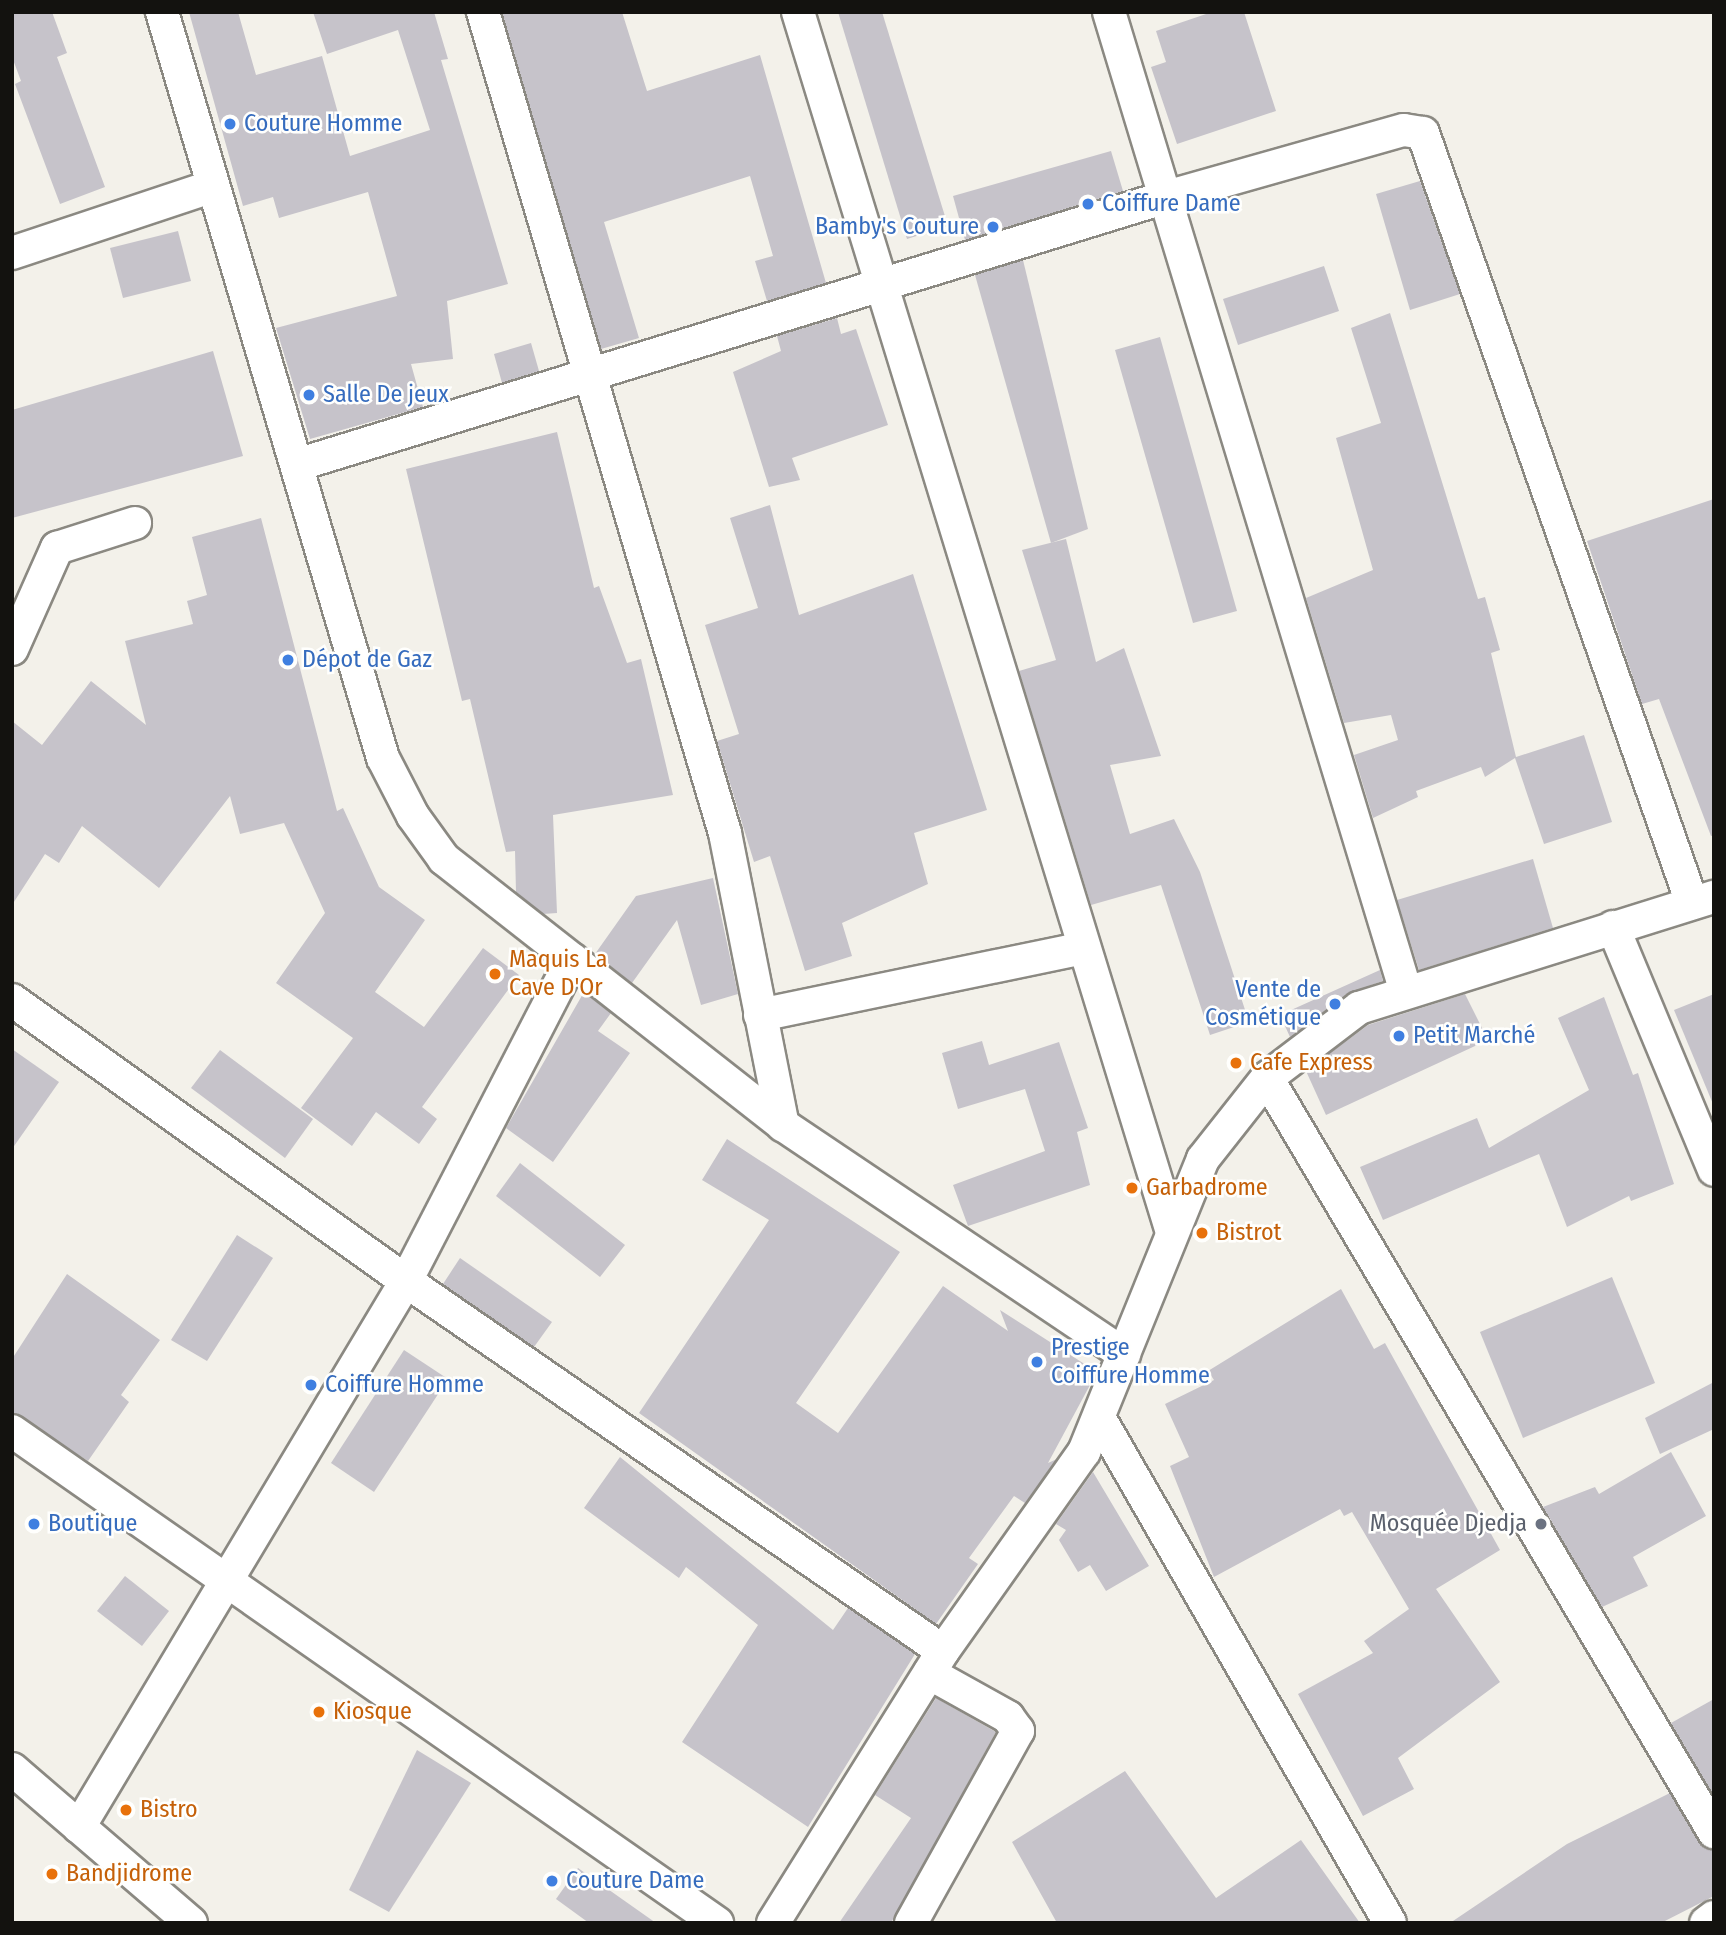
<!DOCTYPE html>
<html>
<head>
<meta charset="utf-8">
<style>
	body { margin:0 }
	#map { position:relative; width:1726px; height:1935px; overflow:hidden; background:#f3f1ea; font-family:"Fira Sans Condensed",sans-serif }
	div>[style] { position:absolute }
	.building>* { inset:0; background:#c6c3ca }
	.roads { filter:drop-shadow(2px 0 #8b8982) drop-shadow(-2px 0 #8b8982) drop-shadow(0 2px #8b8982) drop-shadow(0 -2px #8b8982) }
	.street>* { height:32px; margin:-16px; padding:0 16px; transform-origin:16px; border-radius:16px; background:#fff }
	.dots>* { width:19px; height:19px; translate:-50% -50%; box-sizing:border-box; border:4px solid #fffffd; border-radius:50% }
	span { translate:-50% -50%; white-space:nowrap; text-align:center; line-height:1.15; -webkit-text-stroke:5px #fffffd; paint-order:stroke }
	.shop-label { font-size:24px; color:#366cbe }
	.left { translate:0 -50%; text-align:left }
	.right { translate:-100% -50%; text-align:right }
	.food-label { font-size:24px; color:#c56008 }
	.worship-label { font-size:24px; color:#5b616d }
	.frame { position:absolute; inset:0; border:14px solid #13120f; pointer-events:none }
</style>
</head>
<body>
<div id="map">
	<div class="building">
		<div style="clip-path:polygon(12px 12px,52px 12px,67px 53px,57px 57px,105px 187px,60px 204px,15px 84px,21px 81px,12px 57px)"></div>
		<div style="clip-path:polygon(189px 12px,238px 12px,256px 75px,322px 56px,350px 156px,430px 130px,398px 30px,327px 54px,313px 12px,434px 12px,448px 59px,441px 60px,508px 284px,447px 301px,453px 359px,411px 364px,423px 407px,310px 439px,276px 328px,397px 296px,368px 192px,279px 218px,273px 197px,243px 206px)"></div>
		<div style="clip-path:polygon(502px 12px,622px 12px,647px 91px,760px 55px,826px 283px,767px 301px,755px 261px,773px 256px,750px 176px,604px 222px,639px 338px,601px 349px)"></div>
		<div style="clip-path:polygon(838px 12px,882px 12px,948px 226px,907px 239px)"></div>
		<div style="clip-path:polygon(1212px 12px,1244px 12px,1276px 111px,1177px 144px,1151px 67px,1166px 62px,1156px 31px)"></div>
		<div style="clip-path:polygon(1111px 151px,1123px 191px,965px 240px,953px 196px)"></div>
		<div style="clip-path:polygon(1420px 181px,1460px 294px,1410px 310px,1376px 194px)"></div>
		<div style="clip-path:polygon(178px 231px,191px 281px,123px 298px,110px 248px)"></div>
		<div style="clip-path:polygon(1023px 260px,1088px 529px,1051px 543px,975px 275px)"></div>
		<div style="clip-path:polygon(1324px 266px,1339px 311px,1238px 345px,1223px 299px)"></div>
		<div style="clip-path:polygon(1390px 313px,1478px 599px,1485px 597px,1500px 650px,1491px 653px,1516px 757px,1584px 735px,1612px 822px,1544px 844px,1515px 758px,1485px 777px,1481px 767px,1416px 791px,1418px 797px,1373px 818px,1354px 755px,1398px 740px,1391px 715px,1344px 723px,1306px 598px,1373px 570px,1336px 438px,1381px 423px,1351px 328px)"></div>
		<div style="clip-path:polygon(837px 318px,841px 334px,856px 329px,888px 425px,792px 458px,800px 480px,769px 487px,733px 372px,781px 351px,777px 336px)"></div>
		<div style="clip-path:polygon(1160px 337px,1237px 611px,1193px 623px,1115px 350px)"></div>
		<div style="clip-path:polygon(531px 343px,539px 371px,502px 383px,494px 354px)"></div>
		<div style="clip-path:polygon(213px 351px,243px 456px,12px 518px,12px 410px)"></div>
		<div style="clip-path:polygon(557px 432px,594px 588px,599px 586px,627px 663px,641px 659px,673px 795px,553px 815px,557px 913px,543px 914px,516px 892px,515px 851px,506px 852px,470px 699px,462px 701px,406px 469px)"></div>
		<div style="clip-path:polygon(1714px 499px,1714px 835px,1711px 836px,1659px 699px,1642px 704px,1587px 541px)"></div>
		<div style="clip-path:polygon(770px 505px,799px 615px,913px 574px,987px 810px,914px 833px,928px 884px,842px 923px,852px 956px,805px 971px,770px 856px,754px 862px,717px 741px,739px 734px,705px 625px,758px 608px,730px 518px)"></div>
		<div style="clip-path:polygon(261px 518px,337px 811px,343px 808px,379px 887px,425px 920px,375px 992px,424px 1027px,483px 948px,519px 975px,422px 1107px,437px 1119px,419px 1144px,376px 1112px,352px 1146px,301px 1108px,353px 1038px,276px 983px,325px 913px,284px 823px,240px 834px,230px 796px,159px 888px,82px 826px,59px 863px,45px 854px,12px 905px,12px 721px,42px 745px,91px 681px,146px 725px,125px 641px,193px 624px,187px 601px,207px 595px,192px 537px)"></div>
		<div style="clip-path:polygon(1066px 539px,1096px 662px,1124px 648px,1161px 756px,1110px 765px,1130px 834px,1174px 819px,1200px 872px,1249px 1022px,1210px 1035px,1161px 885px,1091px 905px,1019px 671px,1056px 660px,1022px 550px)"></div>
		<div style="clip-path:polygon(1533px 859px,1553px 928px,1419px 970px,1397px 900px)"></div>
		<div style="clip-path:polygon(713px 878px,738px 994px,701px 1005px,677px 920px,632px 983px,595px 954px,636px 896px)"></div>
		<div style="clip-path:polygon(1380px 970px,1383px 981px,1348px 993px,1290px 1037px,1280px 1015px)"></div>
		<div style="clip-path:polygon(584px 992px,611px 1013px,598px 1031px,630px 1053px,553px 1162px,506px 1128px)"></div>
		<div style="clip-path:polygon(1465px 994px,1488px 1040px,1326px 1115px,1306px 1071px,1368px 1025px)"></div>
		<div style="clip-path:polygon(1714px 994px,1714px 1103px,1713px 1104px,1674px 1010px)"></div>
		<div style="clip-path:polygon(1604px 997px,1633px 1075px,1638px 1073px,1674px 1184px,1631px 1201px,1629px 1196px,1567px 1227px,1539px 1154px,1383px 1220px,1360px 1167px,1477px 1118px,1489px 1148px,1589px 1090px,1558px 1018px)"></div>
		<div style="clip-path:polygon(982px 1041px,989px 1065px,1059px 1042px,1088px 1128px,1077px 1132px,1090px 1185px,968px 1226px,953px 1185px,1045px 1151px,1025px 1089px,958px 1109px,942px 1053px)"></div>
		<div style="clip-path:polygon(12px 1049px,59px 1082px,12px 1149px)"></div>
		<div style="clip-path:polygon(220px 1050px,313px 1119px,285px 1158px,191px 1088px)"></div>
		<div style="clip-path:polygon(727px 1139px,900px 1252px,796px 1403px,838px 1433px,943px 1286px,1008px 1331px,1000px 1310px,1097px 1372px,1048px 1463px,1057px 1459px,1025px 1503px,1014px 1496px,969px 1558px,978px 1564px,936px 1624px,639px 1413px,769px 1220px,702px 1180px)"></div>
		<div style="clip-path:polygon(520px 1163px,625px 1245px,600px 1277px,496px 1196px)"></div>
		<div style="clip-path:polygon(237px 1235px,273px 1258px,207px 1361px,171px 1340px)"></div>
		<div style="clip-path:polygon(460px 1258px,552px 1322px,534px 1347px,443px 1284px)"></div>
		<div style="clip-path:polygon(67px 1274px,160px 1340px,121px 1395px,129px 1402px,88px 1461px,12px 1413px,12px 1359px)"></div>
		<div style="clip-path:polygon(1612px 1277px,1655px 1383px,1523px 1438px,1480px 1332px)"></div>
		<div style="clip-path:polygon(1341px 1289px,1374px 1349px,1385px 1343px,1500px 1550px,1436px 1589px,1500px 1682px,1398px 1758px,1414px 1789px,1363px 1816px,1298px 1694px,1373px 1653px,1364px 1641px,1409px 1609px,1352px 1512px,1344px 1516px,1340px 1509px,1214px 1577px,1170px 1466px,1189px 1457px,1165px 1404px,1214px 1380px,1208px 1371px)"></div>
		<div style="clip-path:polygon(404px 1350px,448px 1379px,374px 1492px,331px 1463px)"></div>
		<div style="clip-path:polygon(1714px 1382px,1714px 1429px,1660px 1454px,1645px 1418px)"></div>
		<div style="clip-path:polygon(1671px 1452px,1706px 1516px,1633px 1557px,1648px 1586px,1602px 1607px,1543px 1507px,1595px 1487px,1599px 1494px)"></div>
		<div style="clip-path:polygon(620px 1457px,833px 1630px,848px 1608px,915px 1654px,808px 1827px,682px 1742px,758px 1625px,686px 1567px,679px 1578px,584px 1508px)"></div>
		<div style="clip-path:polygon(1093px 1472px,1149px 1566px,1106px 1591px,1090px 1565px,1078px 1572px,1059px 1540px,1066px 1530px,1056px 1524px)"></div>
		<div style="clip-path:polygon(125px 1576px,169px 1611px,142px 1646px,97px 1611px)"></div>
		<div style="clip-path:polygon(936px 1698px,996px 1732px,891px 1923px,839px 1923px,911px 1818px,875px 1795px)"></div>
		<div style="clip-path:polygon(1714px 1699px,1714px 1796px,1671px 1723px)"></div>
		<div style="clip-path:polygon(417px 1750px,471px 1783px,389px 1912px,349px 1890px)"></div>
		<div style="clip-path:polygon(1125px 1771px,1216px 1898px,1301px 1840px,1360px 1923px,1057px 1923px,1012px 1842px)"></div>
		<div style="clip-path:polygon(1670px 1793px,1698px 1841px,1714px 1850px,1714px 1896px,1661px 1923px,1450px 1923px,1567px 1844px)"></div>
		<div style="clip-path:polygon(578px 1868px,656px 1923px,589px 1923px,556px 1899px)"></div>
	</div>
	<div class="roads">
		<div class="street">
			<div style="left:162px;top:12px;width:778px;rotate:73.5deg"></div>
			<div style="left:383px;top:758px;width:65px;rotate:62.7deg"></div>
			<div style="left:413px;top:816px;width:53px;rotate:54.2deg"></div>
			<div style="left:444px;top:859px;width:431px;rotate:38.1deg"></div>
			<div style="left:783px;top:1125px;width:411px;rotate:33.9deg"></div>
			<div style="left:483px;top:12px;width:856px;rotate:73.58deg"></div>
			<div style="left:725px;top:833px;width:298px;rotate:78.8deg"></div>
			<div style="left:798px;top:12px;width:1276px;rotate:72.96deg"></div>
			<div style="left:1109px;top:12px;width:1024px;rotate:73.14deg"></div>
			<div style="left:12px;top:253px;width:212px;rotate:-18.4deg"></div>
			<div style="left:300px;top:464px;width:903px;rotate:-17.13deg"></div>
			<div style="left:1163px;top:198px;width:250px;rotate:-15.8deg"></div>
			<div style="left:1404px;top:130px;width:19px;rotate:9deg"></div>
			<div style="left:1423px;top:133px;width:816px;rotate:70.74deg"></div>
			<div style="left:12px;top:649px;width:111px;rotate:-66deg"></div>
			<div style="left:57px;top:548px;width:82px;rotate:-17.8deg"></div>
			<div style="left:1613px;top:927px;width:263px;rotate:67.4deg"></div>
			<div style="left:12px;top:1000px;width:484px;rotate:35.5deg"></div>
			<div style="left:406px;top:1281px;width:652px;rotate:34.57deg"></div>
			<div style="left:760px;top:1015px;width:330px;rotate:-11.7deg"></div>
			<div style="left:1267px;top:1078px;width:877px;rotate:59.34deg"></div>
			<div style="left:1101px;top:1421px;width:579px;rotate:60.07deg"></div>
			<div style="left:12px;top:1431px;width:860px;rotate:34.91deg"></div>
			<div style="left:12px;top:1769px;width:236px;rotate:40.7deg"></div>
			<div style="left:79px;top:1827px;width:636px;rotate:-59.08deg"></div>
			<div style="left:406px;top:1281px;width:362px;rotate:-62.7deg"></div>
			<div style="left:773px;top:1923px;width:321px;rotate:-58deg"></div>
			<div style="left:943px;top:1651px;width:244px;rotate:-54.7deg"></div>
			<div style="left:1084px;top:1452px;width:316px;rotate:-67.9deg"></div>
			<div style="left:1203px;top:1159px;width:103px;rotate:-51.7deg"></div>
			<div style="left:1267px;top:1078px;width:116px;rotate:-37.3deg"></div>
			<div style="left:1359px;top:1008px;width:372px;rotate:-17.4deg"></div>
			<div style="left:911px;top:1923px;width:220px;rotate:-60.9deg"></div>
			<div style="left:1018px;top:1731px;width:17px;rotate:-126deg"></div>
			<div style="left:1008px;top:1717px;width:90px;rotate:-150.9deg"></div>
			<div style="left:1706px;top:1923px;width:10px;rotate:-37deg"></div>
		</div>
	</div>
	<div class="dots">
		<div style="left:230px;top:124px;background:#3f7fe0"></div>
		<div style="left:1088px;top:204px;background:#3f7fe0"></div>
		<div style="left:993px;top:227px;background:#3f7fe0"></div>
		<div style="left:309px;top:395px;background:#3f7fe0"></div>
		<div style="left:288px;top:660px;background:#3f7fe0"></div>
		<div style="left:495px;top:974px;background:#e8710a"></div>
		<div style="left:1335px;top:1004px;background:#3f7fe0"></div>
		<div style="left:1399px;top:1036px;background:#3f7fe0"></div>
		<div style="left:1236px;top:1063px;background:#e8710a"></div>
		<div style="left:1132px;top:1188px;background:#e8710a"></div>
		<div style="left:1202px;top:1233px;background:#e8710a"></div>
		<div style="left:1037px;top:1362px;background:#3f7fe0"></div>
		<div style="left:311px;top:1385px;background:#3f7fe0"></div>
		<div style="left:34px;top:1524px;background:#3f7fe0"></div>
		<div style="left:1541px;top:1524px;background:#6b7280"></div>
		<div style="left:319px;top:1712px;background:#e8710a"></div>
		<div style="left:126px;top:1810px;background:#e8710a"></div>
		<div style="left:52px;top:1874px;background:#e8710a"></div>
		<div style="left:552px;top:1881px;background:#3f7fe0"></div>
	</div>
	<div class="shop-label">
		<span class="left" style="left:244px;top:124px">Couture Homme</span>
		<span class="left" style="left:1102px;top:204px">Coiffure Dame</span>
		<span class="right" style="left:979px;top:227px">Bamby's Couture</span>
		<span class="left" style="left:323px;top:395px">Salle De jeux</span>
		<span class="left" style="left:302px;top:660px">Dépot de Gaz</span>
		<span class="right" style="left:1321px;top:1004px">Vente de<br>Cosmétique</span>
		<span class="left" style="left:1413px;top:1036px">Petit Marché</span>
		<span class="left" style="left:1051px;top:1362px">Prestige<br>Coiffure Homme</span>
		<span class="left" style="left:325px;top:1385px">Coiffure Homme</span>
		<span class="left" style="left:48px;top:1524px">Boutique</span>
		<span class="left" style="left:566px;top:1881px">Couture Dame</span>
	</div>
	<div class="food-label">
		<span class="left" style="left:509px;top:974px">Maquis La<br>Cave D'Or</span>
		<span class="left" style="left:1250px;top:1063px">Cafe Express</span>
		<span class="left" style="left:1146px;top:1188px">Garbadrome</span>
		<span class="left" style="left:1216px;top:1233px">Bistrot</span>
		<span class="left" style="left:333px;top:1712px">Kiosque</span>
		<span class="left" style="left:140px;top:1810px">Bistro</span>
		<span class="left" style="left:66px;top:1874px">Bandjidrome</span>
	</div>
	<div class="worship-label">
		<span class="right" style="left:1527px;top:1524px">Mosquée Djedja</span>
	</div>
	<div class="frame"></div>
</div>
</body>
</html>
